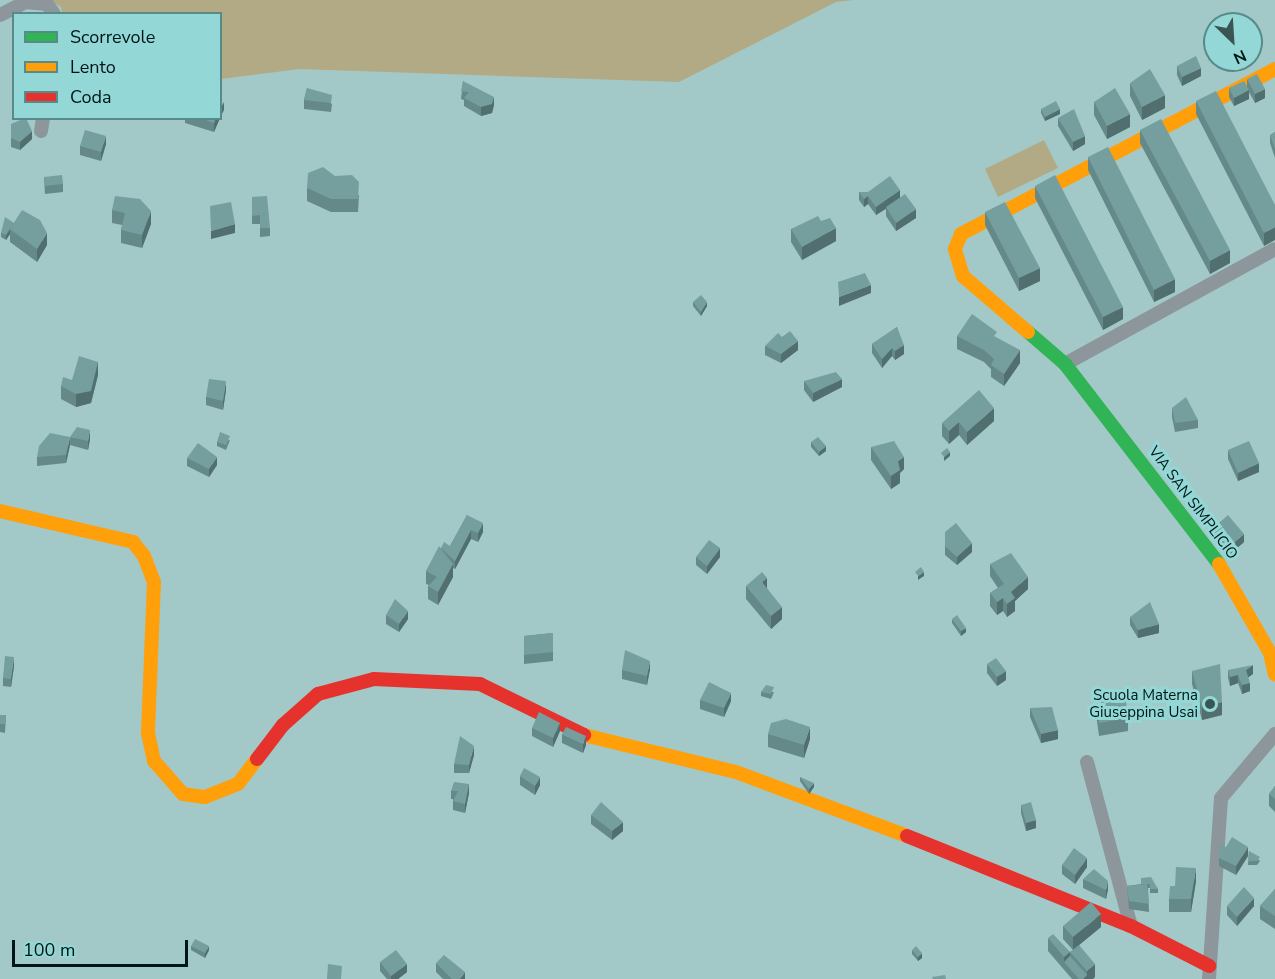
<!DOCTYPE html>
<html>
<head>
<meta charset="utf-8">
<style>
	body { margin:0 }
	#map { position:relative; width:1275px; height:979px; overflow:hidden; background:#a2c9c8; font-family:"Nunito Sans",sans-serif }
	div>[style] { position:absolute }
	.green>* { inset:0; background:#b2aa84 }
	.street>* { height:14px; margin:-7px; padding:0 7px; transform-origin:7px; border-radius:7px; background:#8c969b }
	.fast>* { height:14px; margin:-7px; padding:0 7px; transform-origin:7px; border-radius:7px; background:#30b455 }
	.slow>* { height:14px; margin:-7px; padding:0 7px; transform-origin:7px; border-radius:7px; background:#ff9f0a }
	.jam>* { height:14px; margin:-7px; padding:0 7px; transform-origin:7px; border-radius:7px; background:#e5322d }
	.wall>* { inset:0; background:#658988 }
	.shaded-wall>* { inset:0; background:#526f6f }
	.building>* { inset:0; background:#759f9e }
	.dots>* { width:16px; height:16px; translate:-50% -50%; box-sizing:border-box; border:3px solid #93d8d7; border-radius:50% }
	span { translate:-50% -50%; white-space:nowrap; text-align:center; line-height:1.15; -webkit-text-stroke:6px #93d8d7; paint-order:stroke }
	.street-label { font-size:15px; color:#001616 }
	.poi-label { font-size:15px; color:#001616 }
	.right { translate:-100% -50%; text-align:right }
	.legend { position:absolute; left:12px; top:12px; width:210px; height:108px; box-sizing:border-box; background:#93d8d7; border:2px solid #588a8a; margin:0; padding:8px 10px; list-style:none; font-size:18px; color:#001616 }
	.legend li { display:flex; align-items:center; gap:12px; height:30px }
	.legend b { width:30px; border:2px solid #588a8a }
	.north { position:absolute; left:1203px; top:12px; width:60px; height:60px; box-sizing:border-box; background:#93d8d7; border:2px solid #588a8a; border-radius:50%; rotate:155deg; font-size:16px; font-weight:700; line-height:24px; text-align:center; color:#001616 }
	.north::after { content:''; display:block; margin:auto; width:21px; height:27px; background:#395554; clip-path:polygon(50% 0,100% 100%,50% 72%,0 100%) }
	.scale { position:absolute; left:12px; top:940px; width:176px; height:27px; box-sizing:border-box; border:3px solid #001616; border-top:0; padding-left:8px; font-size:18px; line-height:21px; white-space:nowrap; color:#001616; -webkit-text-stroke:4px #93d8d7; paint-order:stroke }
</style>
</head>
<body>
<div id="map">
	<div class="green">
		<div style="clip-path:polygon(49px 0,854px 0,836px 2px,679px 82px,300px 69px,221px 79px,220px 14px,62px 13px,61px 7px)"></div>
		<div style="clip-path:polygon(1044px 140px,1058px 168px,998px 197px,985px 169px)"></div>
	</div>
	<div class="street">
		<div style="left:0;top:15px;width:28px;rotate:-27deg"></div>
		<div style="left:25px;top:2px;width:22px;rotate:5deg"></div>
		<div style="left:47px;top:4px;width:12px;rotate:55deg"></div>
		<div style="left:41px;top:131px;width:13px;rotate:-81deg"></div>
		<div style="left:1065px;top:364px;width:239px;rotate:-28.7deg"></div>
		<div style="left:1087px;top:762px;width:170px;rotate:75deg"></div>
		<div style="left:1209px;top:979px;width:181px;rotate:-86.2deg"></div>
		<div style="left:1221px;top:798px;width:84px;rotate:-49.8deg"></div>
	</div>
	<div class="fast">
		<div style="left:1028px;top:332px;width:49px;rotate:40.9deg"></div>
		<div style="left:1065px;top:364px;width:252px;rotate:52.4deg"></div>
	</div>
	<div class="slow">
		<div style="left:1028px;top:332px;width:86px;rotate:-139.3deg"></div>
		<div style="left:963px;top:276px;width:28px;rotate:-107deg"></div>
		<div style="left:955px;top:249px;width:16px;rotate:-68deg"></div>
		<div style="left:961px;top:234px;width:355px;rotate:-27.7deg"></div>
		<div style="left:0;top:511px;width:137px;rotate:13.1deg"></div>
		<div style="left:133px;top:542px;width:18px;rotate:52deg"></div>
		<div style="left:144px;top:556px;width:28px;rotate:69deg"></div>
		<div style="left:154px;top:582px;width:151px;rotate:92.3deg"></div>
		<div style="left:148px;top:733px;width:29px;rotate:78deg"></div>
		<div style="left:154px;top:761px;width:44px;rotate:48.7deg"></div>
		<div style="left:183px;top:794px;width:22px;rotate:8deg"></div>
		<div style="left:205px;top:797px;width:35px;rotate:-22deg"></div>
		<div style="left:238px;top:784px;width:31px;rotate:-53deg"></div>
		<div style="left:1219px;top:564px;width:103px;rotate:60.2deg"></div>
		<div style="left:1270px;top:653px;width:22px;rotate:77deg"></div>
		<div style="left:584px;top:735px;width:156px;rotate:13.7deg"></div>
		<div style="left:736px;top:772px;width:183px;rotate:20.5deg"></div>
	</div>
	<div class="jam">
		<div style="left:257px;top:759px;width:43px;rotate:-52.6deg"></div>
		<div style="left:283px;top:725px;width:47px;rotate:-41.5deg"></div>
		<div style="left:318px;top:694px;width:58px;rotate:-15deg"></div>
		<div style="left:374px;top:679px;width:106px;rotate:2.7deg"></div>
		<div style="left:480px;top:684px;width:116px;rotate:26.1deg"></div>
		<div style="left:907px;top:836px;width:241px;rotate:21.9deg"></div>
		<div style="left:1131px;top:926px;width:88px;rotate:27.1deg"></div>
	</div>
	<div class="wall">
		<div style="clip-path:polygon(1177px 66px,1201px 76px,1182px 86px,1177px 75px)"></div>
		<div style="clip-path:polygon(1247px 79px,1265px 98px,1255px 103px,1249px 92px,1249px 99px,1234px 106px,1229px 97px,1229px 88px,1247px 86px)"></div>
		<div style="clip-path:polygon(463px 81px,494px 105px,492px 113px,481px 116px,464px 106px,464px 100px,461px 99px)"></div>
		<div style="clip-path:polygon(1130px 83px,1165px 108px,1142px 120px,1130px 96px)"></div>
		<div style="clip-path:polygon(307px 88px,332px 104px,331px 112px,304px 109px,304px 100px)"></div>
		<div style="clip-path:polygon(1196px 101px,1275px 205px,1264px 246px,1196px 114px)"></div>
		<div style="clip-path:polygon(1094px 102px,1130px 127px,1107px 139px,1094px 115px)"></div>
		<div style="clip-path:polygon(1041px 109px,1060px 114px,1045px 121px,1041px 113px)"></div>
		<div style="clip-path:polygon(185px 118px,220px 118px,214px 132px,185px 123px)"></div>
		<div style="clip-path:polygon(1058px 118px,1085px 144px,1073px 151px,1058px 126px)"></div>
		<div style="clip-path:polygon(11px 124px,32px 139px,20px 150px,11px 147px)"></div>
		<div style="clip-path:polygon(1140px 130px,1230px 263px,1210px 274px,1140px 143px)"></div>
		<div style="clip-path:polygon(1275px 132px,1275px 158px,1270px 143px,1270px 135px)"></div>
		<div style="clip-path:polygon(106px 144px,101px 161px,80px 155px,80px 146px)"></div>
		<div style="clip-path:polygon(1088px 157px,1175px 292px,1154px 302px,1088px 170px)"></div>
		<div style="clip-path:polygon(44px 177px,63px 184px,63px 192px,45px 194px)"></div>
		<div style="clip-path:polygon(1035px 186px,1123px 319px,1103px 330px,1035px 198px)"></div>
		<div style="clip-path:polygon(307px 188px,359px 195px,358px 212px,331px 212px,307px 201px)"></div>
		<div style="clip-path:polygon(859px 192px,900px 197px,916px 218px,896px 231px,886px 216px,886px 209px,876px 215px,868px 204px,864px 207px,859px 200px)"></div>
		<div style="clip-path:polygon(252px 197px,270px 228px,270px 236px,260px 237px,260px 224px,252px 224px)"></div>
		<div style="clip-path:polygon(140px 199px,151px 224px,142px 248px,121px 243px,121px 230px,122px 225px,112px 223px,112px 210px)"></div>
		<div style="clip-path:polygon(985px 212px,1040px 281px,1019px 291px,985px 225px)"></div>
		<div style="clip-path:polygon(821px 221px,836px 241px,802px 260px,791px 242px,791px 229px)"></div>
		<div style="clip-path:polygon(14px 223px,47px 245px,37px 262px,10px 242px,10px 234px,6px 240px,1px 237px,1px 233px)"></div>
		<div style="clip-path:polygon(693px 302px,707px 306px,701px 316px,693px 306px)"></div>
		<div style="clip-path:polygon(897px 327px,904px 354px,895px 360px,892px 356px,882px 368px,872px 353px,872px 344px)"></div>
		<div style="clip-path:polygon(957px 336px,997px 338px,1020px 363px,1004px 386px,991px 377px,991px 369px,984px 362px,957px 349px)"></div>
		<div style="clip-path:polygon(782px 337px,798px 350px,781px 363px,765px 355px,765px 346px)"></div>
		<div style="clip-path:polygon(98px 375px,91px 403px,76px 407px,61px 399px,61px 386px,72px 380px)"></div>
		<div style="clip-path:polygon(804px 381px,842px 387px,813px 402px,804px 390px)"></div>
		<div style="clip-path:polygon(226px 390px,223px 410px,206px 405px,206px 397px)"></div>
		<div style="clip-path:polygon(1172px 408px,1198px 420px,1198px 428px,1175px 432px,1172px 417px)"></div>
		<div style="clip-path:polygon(994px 421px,967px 445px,959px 435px,949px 444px,942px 436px,942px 423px)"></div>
		<div style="clip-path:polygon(70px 437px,90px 439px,88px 450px,70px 445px)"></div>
		<div style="clip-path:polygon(230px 440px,226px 450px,217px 446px,217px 442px)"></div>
		<div style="clip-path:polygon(811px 442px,826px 451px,819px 456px,811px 447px)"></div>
		<div style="clip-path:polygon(70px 445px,66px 463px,37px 466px,37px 457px)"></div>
		<div style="clip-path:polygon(871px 447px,904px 469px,900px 473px,900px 483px,891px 489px,871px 460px)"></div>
		<div style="clip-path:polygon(1228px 450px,1259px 472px,1238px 481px,1228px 459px)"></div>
		<div style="clip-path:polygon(187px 458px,217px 465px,209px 477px,187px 466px)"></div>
		<div style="clip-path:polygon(467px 515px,483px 532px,478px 542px,471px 539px,455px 569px,453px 568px,453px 577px,438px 605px,428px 599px,428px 586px,429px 585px,426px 584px,426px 571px,441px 548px,450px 546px)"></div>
		<div style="clip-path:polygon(1212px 529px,1244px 542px,1228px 556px,1212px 537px)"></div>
		<div style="clip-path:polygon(945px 532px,972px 552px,957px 565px,945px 555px)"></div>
		<div style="clip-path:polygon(696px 557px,720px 557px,707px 574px,696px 565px)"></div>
		<div style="clip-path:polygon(990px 564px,1028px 589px,1015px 601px,1015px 611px,1007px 617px,1003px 611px,997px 615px,990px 606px,990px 593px,998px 588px,990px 576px)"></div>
		<div style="clip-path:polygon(746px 586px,767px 588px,782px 619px,771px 629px,746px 599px)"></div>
		<div style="clip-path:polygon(386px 615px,408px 619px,399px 632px,386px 624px)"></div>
		<div style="clip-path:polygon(1130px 617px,1159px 633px,1138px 638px,1130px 625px)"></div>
		<div style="clip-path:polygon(952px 619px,966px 632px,961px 636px,952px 623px)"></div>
		<div style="clip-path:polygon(553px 633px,553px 661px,524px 664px,524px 636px)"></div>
		<div style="clip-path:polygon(987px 664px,1006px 680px,997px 686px,987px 673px)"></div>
		<div style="clip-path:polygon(14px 666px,11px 687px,3px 686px,3px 678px)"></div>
		<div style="clip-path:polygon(650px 669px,647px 685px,622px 679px,622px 670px)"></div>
		<div style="clip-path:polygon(1228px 670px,1253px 674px,1248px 677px,1250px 691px,1242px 694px,1238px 683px,1230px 686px,1228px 678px)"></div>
		<div style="clip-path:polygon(1192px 671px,1222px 715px,1202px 720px,1192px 684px)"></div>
		<div style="clip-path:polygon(761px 692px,774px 692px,771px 699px,761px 696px)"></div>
		<div style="clip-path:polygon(700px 700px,731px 701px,724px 717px,700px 709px)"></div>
		<div style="clip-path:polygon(1096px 701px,1128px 718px,1128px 731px,1099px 736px,1096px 714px)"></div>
		<div style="clip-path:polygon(1030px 708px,1058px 739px,1041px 743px,1030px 717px)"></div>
		<div style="clip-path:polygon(0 715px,6px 715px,5px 733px,0 732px)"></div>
		<div style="clip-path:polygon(532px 728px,560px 731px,553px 747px,532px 736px)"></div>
		<div style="clip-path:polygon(562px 734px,586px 745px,583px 753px,562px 743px)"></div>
		<div style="clip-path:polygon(768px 734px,810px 739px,804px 758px,768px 747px)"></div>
		<div style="clip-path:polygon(474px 755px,469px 773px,454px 773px,454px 764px)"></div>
		<div style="clip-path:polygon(520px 776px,540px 785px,535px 795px,520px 785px)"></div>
		<div style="clip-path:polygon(800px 777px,814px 787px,809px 794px,800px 781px)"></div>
		<div style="clip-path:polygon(469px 784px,469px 793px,465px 813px,453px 810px,453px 799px,451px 799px,451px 791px)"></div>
		<div style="clip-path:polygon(1275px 786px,1275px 812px,1269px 806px,1269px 794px)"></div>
		<div style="clip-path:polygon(1021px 805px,1036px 828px,1026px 831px,1021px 813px)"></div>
		<div style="clip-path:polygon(591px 815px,623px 831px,612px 840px,591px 824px)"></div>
		<div style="clip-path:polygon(1249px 851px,1260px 861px,1257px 865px,1248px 865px)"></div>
		<div style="clip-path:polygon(1248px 856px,1236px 875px,1219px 866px,1219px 858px)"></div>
		<div style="clip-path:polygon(1062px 865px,1087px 867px,1075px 884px,1062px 874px)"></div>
		<div style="clip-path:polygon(1141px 878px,1158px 889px,1158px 893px,1150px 893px,1150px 888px,1148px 888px,1149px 912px,1129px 909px,1127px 886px,1141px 884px)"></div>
		<div style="clip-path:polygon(1083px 879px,1108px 889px,1106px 899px,1083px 888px)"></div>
		<div style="clip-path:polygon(1196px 881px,1191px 912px,1169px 912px,1169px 899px,1175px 886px)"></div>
		<div style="clip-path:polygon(1275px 889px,1275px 929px,1260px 919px,1260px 906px)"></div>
		<div style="clip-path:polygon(1227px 906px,1254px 906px,1237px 926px,1227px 915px)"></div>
		<div style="clip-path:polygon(1063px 926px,1101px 927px,1079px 945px,1095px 977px,1093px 979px,1072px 979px,1048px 951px,1048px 938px,1070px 952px,1073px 950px,1063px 939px)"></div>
		<div style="clip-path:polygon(191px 946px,209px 950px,205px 958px,191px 950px)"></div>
		<div style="clip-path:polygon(912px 950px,922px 958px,918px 961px,912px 954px)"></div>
		<div style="clip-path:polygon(380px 962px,407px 972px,398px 979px,387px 979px,380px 971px)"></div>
		<div style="clip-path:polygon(436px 963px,465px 979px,443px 979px,436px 972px)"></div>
	</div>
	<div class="shaded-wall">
		<div style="clip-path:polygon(1201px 68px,1201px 76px,1182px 86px,1182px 77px)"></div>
		<div style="clip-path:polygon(1265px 89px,1265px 98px,1255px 103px,1255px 94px)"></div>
		<div style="clip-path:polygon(1249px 90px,1249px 99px,1234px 106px,1234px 98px)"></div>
		<div style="clip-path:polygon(1165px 95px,1165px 108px,1142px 120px,1142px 107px)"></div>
		<div style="clip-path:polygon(494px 97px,494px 105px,492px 113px,481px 116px,481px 107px)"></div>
		<div style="clip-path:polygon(224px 102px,224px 110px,220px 118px,220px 109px)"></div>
		<div style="clip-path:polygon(1060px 109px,1060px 114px,1045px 121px,1045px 117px)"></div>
		<div style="clip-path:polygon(1130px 114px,1130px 127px,1107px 139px,1107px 126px)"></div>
		<div style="clip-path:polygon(216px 118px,220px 118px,214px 132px,214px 123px)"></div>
		<div style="clip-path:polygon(32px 131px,32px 139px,20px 150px,20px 142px)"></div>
		<div style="clip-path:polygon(106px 136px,106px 144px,101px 161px,101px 152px)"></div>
		<div style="clip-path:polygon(1085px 136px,1085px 144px,1073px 151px,1073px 142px)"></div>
		<div style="clip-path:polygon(900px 190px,900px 199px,876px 215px,876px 207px)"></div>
		<div style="clip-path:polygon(868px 196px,868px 204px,864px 207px,864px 199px)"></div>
		<div style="clip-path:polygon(916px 209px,916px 218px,896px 231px,896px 223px)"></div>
		<div style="clip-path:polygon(151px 211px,151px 224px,142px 248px,142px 235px)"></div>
		<div style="clip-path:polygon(235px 224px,235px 233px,211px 239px,211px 231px)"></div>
		<div style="clip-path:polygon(1275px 227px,1275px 240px,1264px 246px,1264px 233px)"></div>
		<div style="clip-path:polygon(836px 228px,836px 241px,802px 260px,802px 247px)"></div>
		<div style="clip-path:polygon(10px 229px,10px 234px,6px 240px,6px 235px)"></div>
		<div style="clip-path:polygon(47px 233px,47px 245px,37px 262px,37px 249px)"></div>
		<div style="clip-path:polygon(1230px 250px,1230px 263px,1210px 274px,1210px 261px)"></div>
		<div style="clip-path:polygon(1040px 268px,1040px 281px,1019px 291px,1019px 278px)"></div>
		<div style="clip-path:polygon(1175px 279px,1175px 292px,1154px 302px,1154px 290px)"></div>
		<div style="clip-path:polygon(871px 285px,871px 293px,839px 306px,839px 297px)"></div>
		<div style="clip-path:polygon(707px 302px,707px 306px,701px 316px,701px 312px)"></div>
		<div style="clip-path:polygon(1123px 307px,1123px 319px,1103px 330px,1103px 317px)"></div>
		<div style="clip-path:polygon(798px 341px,798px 350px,781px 363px,781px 354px)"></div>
		<div style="clip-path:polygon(904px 345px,904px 354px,895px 360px,895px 351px)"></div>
		<div style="clip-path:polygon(892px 348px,892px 356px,882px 368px,882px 359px)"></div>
		<div style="clip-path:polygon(1020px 350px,1020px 363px,1004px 386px,1004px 374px)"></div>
		<div style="clip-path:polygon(98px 362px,98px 375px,91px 403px,76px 407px,76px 394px)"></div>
		<div style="clip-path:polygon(842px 379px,842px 387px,813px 402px,813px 393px)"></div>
		<div style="clip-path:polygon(226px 381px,226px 390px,223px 410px,223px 401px)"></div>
		<div style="clip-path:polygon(994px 408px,994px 421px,967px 445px,967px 432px)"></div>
		<div style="clip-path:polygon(959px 422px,959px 435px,949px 444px,949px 431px)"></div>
		<div style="clip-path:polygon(90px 430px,90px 439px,88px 450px,88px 441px)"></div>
		<div style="clip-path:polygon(70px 437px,70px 445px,66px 463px,66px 455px)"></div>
		<div style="clip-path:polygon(826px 446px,826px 451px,819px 456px,819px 452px)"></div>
		<div style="clip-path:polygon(950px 452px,950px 456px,944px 461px,944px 457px)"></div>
		<div style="clip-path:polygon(217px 457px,217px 465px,209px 477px,209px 469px)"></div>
		<div style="clip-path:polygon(904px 457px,904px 469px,900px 473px,900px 483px,891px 489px,891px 476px,898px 461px)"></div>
		<div style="clip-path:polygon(1259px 463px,1259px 472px,1238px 481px,1238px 473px)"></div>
		<div style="clip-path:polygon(483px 523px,483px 532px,478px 542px,478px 533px)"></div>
		<div style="clip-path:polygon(471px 530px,471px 539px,455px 569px,455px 561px)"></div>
		<div style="clip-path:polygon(1244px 534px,1244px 542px,1228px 556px,1228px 548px)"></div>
		<div style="clip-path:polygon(972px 543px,972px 552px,957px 565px,957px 557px)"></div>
		<div style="clip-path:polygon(720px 548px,720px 557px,707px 574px,707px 566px)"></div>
		<div style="clip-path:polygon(453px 564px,453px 577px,438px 605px,438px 592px)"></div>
		<div style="clip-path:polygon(924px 572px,924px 576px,918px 580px,918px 576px)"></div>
		<div style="clip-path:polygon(1028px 577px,1028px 589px,1015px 601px,1015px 611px,1007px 617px,1007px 604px,1011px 592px)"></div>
		<div style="clip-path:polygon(767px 578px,767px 591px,762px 582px)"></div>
		<div style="clip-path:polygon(1003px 598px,1003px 611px,997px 615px,997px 602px)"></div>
		<div style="clip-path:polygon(782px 607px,782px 619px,771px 629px,771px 616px)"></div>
		<div style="clip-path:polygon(408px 611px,408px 619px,399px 632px,399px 624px)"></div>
		<div style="clip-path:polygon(1159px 624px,1159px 633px,1138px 638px,1138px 630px)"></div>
		<div style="clip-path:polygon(966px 628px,966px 632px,961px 636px,961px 631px)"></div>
		<div style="clip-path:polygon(14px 657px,14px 666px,11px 687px,11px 679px)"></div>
		<div style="clip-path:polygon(650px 661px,650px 669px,647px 685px,647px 676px)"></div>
		<div style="clip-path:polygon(1253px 665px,1253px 674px,1246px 679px,1246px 670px)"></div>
		<div style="clip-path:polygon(1006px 671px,1006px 680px,997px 686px,997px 677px)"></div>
		<div style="clip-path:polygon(1238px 675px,1238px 683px,1230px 686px,1230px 677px)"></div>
		<div style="clip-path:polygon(1250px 683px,1250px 691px,1242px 694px,1242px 685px)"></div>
		<div style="clip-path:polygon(731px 693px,731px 701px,724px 717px,724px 708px)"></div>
		<div style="clip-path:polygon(1222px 702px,1222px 715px,1202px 720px,1202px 707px)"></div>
		<div style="clip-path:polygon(560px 723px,560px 731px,553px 747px,553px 738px)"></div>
		<div style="clip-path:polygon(810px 727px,810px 739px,804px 758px,804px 745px)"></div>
		<div style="clip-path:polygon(1058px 730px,1058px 739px,1041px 743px,1041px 734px)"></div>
		<div style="clip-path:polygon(586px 736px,586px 745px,583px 753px,583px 744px)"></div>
		<div style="clip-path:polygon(474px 746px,474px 755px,469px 773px,469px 765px)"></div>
		<div style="clip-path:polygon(540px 777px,540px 785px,535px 795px,535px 786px)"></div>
		<div style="clip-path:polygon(814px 783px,814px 787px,809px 794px,809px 789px)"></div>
		<div style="clip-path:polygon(469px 784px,469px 793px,465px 813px,465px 804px)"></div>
		<div style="clip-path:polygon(1036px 820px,1036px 828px,1026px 831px,1026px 823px)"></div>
		<div style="clip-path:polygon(623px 822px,623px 831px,612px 840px,612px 831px)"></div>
		<div style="clip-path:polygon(1248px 847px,1248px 856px,1236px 875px,1236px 866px)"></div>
		<div style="clip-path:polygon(1087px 858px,1087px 867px,1075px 884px,1075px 875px)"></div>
		<div style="clip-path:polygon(1196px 868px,1196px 881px,1191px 912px,1191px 899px)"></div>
		<div style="clip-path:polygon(1108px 881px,1108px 889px,1106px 899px,1106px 890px)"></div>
		<div style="clip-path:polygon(1254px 898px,1254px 906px,1237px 926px,1237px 917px)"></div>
		<div style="clip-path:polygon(1101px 914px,1101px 927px,1073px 950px,1073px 937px)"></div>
		<div style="clip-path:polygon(209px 946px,209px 950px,205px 958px,205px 953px)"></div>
		<div style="clip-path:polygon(1070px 952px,1070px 965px,1064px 962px,1064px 957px)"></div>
		<div style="clip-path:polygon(922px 953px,922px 958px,918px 961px,918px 957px)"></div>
		<div style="clip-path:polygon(407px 964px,407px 972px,398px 979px,391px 979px,391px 976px)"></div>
		<div style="clip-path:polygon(1095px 964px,1095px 977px,1093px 979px,1083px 979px,1087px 975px,1087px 971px)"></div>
		<div style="clip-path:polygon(465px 972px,465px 979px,460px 979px)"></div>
	</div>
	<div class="building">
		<div style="clip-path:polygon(1196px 56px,1201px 68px,1182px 77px,1177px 66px)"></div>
		<div style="clip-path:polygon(1150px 69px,1165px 95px,1142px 107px,1130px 83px)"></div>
		<div style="clip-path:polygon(1257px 74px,1265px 89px,1255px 94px,1247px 79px)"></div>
		<div style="clip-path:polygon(463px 81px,494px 97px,492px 104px,481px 107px,464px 98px,469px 92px,461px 91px)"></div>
		<div style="clip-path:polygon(1244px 81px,1249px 90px,1234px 98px,1229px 88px)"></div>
		<div style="clip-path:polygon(307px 88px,332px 95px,331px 103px,304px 100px)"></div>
		<div style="clip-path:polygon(1115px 88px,1130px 114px,1107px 126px,1094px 102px)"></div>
		<div style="clip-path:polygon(1216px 91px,1275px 205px,1275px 227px,1264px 233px,1196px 101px)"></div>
		<div style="clip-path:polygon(1056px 101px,1060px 109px,1045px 117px,1041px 109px)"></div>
		<div style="clip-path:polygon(1074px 109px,1085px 136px,1073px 142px,1058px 118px)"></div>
		<div style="clip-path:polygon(25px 118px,26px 118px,32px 131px,20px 142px,11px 138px,11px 124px)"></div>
		<div style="clip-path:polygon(200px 118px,216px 118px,214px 123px)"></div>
		<div style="clip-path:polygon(1161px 119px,1230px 250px,1210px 261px,1140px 130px)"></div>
		<div style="clip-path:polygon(85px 130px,106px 136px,101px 152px,80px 146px)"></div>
		<div style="clip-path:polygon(1275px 132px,1275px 149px,1270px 135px)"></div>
		<div style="clip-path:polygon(1108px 147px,1175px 279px,1154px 290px,1088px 157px)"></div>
		<div style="clip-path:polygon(323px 167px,335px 176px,352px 175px,359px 182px,358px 199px,331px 199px,307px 188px,308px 173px)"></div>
		<div style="clip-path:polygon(62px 175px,63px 184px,45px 186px,44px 177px)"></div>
		<div style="clip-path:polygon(1055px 175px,1123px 307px,1103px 317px,1035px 186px)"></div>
		<div style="clip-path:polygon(890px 176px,900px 190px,876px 207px,868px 196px,864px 199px,859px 192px,868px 192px)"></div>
		<div style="clip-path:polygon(905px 194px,916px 209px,896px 223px,886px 207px)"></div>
		<div style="clip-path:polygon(115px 196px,140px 199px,151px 211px,142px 235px,121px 230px,125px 213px,112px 210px)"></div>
		<div style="clip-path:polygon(267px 196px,270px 228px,260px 228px,260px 215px,252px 216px,252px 197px)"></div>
		<div style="clip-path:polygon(231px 202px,235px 224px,211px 231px,210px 206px)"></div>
		<div style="clip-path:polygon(1005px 202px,1040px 268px,1019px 278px,985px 212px)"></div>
		<div style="clip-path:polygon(22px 210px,40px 220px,47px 233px,37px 249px,10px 229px)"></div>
		<div style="clip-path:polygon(818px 216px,821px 221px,830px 218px,836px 228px,802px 247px,791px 229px)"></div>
		<div style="clip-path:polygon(5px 217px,14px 223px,6px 235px,1px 233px)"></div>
		<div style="clip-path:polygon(865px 273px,871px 285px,839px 297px,838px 282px)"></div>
		<div style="clip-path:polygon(701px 295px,707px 302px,701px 312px,693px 302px)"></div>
		<div style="clip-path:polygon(972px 314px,997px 332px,994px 336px,1020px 350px,1004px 374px,991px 365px,994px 359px,984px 350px,957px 336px)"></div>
		<div style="clip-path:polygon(897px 327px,904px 345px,895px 351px,892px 348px,882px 359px,872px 344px)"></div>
		<div style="clip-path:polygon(790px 331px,798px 341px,781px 354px,765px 346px,778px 333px,782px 337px)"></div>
		<div style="clip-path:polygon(79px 356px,98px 362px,91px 391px,76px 394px,61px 386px,63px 377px,72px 380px)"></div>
		<div style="clip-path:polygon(836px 372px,842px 379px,813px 393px,804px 381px)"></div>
		<div style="clip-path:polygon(209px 379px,226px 381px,223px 401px,206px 397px)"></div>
		<div style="clip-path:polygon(979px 390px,994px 408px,967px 432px,959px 422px,949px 431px,942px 423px)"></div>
		<div style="clip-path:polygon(1186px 397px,1198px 420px,1175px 423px,1172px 408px)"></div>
		<div style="clip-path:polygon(77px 427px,90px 430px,88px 441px,70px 437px)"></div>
		<div style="clip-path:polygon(220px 432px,230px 436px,226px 445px,217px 442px)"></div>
		<div style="clip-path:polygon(50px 433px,70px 437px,66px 455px,37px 457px,39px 446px)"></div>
		<div style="clip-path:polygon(818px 437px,826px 446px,819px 452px,811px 442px)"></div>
		<div style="clip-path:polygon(894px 441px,904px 457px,898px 461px,900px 470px,891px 476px,871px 447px)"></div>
		<div style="clip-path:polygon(1249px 441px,1259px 463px,1238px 473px,1228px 450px)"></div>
		<div style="clip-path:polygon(198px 443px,217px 457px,209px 469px,187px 458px)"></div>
		<div style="clip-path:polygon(947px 448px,950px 452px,944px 457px,941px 453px)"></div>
		<div style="clip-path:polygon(467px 515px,483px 523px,478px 533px,471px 530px,455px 561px,441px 548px,444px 542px,450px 546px)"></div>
		<div style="clip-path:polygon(1228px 515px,1244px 534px,1228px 548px,1212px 529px)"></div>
		<div style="clip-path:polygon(956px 523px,972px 543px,957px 557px,945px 546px,945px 532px)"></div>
		<div style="clip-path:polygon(709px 540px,720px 548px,707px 566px,696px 557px)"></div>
		<div style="clip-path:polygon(439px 546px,453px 564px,438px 592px,428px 586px,437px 577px,426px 571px)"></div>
		<div style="clip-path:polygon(1011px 553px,1028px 577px,1011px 592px,1015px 598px,1007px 604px,1003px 598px,997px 602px,990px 593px,1004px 584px,990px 564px)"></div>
		<div style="clip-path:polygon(921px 567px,924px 572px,918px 576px,915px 572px)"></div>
		<div style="clip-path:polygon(762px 572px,767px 578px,762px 582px,782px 607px,771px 616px,746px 586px)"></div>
		<div style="clip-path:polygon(395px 599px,408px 611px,399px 624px,386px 615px)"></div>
		<div style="clip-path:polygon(1150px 602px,1159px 624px,1138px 630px,1130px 617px)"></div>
		<div style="clip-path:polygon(957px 615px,966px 628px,961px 631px,952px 619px)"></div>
		<div style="clip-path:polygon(553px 633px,553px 652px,524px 655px,524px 636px)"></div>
		<div style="clip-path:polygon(625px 650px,650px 661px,647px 676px,622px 670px)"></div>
		<div style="clip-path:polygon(5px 656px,14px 657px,11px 679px,3px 678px)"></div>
		<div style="clip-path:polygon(996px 658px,1006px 671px,997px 677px,987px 664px)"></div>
		<div style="clip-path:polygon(1220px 664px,1222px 702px,1202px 707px,1192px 671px)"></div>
		<div style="clip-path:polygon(1253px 665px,1246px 670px,1250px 683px,1242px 685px,1238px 675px,1230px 677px,1228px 670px)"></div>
		<div style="clip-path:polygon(709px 682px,731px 693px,724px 708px,700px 700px)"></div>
		<div style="clip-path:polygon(766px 685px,774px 687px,771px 694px,761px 692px)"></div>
		<div style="clip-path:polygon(1125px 694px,1128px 718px,1099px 723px,1096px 701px)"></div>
		<div style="clip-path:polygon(1052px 707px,1058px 730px,1041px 734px,1030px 708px)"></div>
		<div style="clip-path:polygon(539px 712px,560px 723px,553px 738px,532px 728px)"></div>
		<div style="clip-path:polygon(0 715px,6px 715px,5px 724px,0 724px)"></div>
		<div style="clip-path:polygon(786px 719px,810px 727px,804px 745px,768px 734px,771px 723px)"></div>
		<div style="clip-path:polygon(566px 727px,586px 736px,583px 744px,562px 734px)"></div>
		<div style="clip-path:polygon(460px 736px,474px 746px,469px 765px,454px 764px)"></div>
		<div style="clip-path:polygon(524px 768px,540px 777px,535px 786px,520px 776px)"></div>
		<div style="clip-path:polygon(800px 777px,814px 783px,809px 789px)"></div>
		<div style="clip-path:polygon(454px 782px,469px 784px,465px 804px,453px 801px,458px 791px,451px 791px)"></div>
		<div style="clip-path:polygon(1275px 786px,1275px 799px,1269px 794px)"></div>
		<div style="clip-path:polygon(601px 802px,623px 822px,612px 831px,591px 815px)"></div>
		<div style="clip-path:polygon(1031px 802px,1036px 820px,1026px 823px,1021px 805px)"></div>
		<div style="clip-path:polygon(1232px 837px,1248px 847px,1236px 866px,1219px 858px,1220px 845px,1226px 847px)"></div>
		<div style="clip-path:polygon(1074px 848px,1087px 858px,1075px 875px,1062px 865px)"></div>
		<div style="clip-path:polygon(1249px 851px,1260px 857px,1257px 861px,1248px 861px)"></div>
		<div style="clip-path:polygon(1176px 867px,1196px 868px,1191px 899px,1169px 899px,1170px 886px,1175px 886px)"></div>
		<div style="clip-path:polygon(1094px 869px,1108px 881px,1106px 890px,1083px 879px)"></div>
		<div style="clip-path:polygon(1151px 877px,1158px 889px,1150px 889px,1150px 884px,1141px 884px,1141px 878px)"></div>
		<div style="clip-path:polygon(1147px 884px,1149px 904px,1129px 901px,1127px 886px)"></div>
		<div style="clip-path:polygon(1244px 887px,1254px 898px,1237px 917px,1227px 906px)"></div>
		<div style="clip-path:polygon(1275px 889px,1275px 916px,1260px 906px)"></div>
		<div style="clip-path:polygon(1091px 902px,1101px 914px,1073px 937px,1063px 926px)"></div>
		<div style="clip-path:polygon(1053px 934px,1070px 952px,1079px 945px,1095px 964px,1087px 971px,1070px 952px,1064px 957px,1048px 938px)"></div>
		<div style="clip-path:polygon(195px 939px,209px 946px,205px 953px,191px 946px)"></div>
		<div style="clip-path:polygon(916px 946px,922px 953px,918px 957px,912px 950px)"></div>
		<div style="clip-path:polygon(396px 950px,407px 964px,391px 976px,380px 962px)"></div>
		<div style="clip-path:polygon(444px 955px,465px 972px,460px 979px,452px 979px,436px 963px)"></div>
		<div style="clip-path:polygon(1070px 956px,1087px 975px,1083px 979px,1079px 979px,1064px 962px)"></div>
		<div style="clip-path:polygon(328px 964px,342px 966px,341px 979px,327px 979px)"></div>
		<div style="clip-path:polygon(945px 975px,946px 979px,933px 979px,932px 977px)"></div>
	</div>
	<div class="dots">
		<div style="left:1210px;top:704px;background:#395554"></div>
	</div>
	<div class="street-label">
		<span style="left:1193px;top:503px;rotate:53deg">VIA SAN SIMPLICIO</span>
	</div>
	<div class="poi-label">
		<span class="right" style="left:1198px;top:704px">Scuola Materna<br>Giuseppina Usai</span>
	</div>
	<ul class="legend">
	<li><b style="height:8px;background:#30b455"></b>Scorrevole</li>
	<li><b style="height:8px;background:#ff9f0a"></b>Lento</li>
	<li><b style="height:8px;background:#e5322d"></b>Coda</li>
	</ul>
	<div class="north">N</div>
	<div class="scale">100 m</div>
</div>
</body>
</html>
